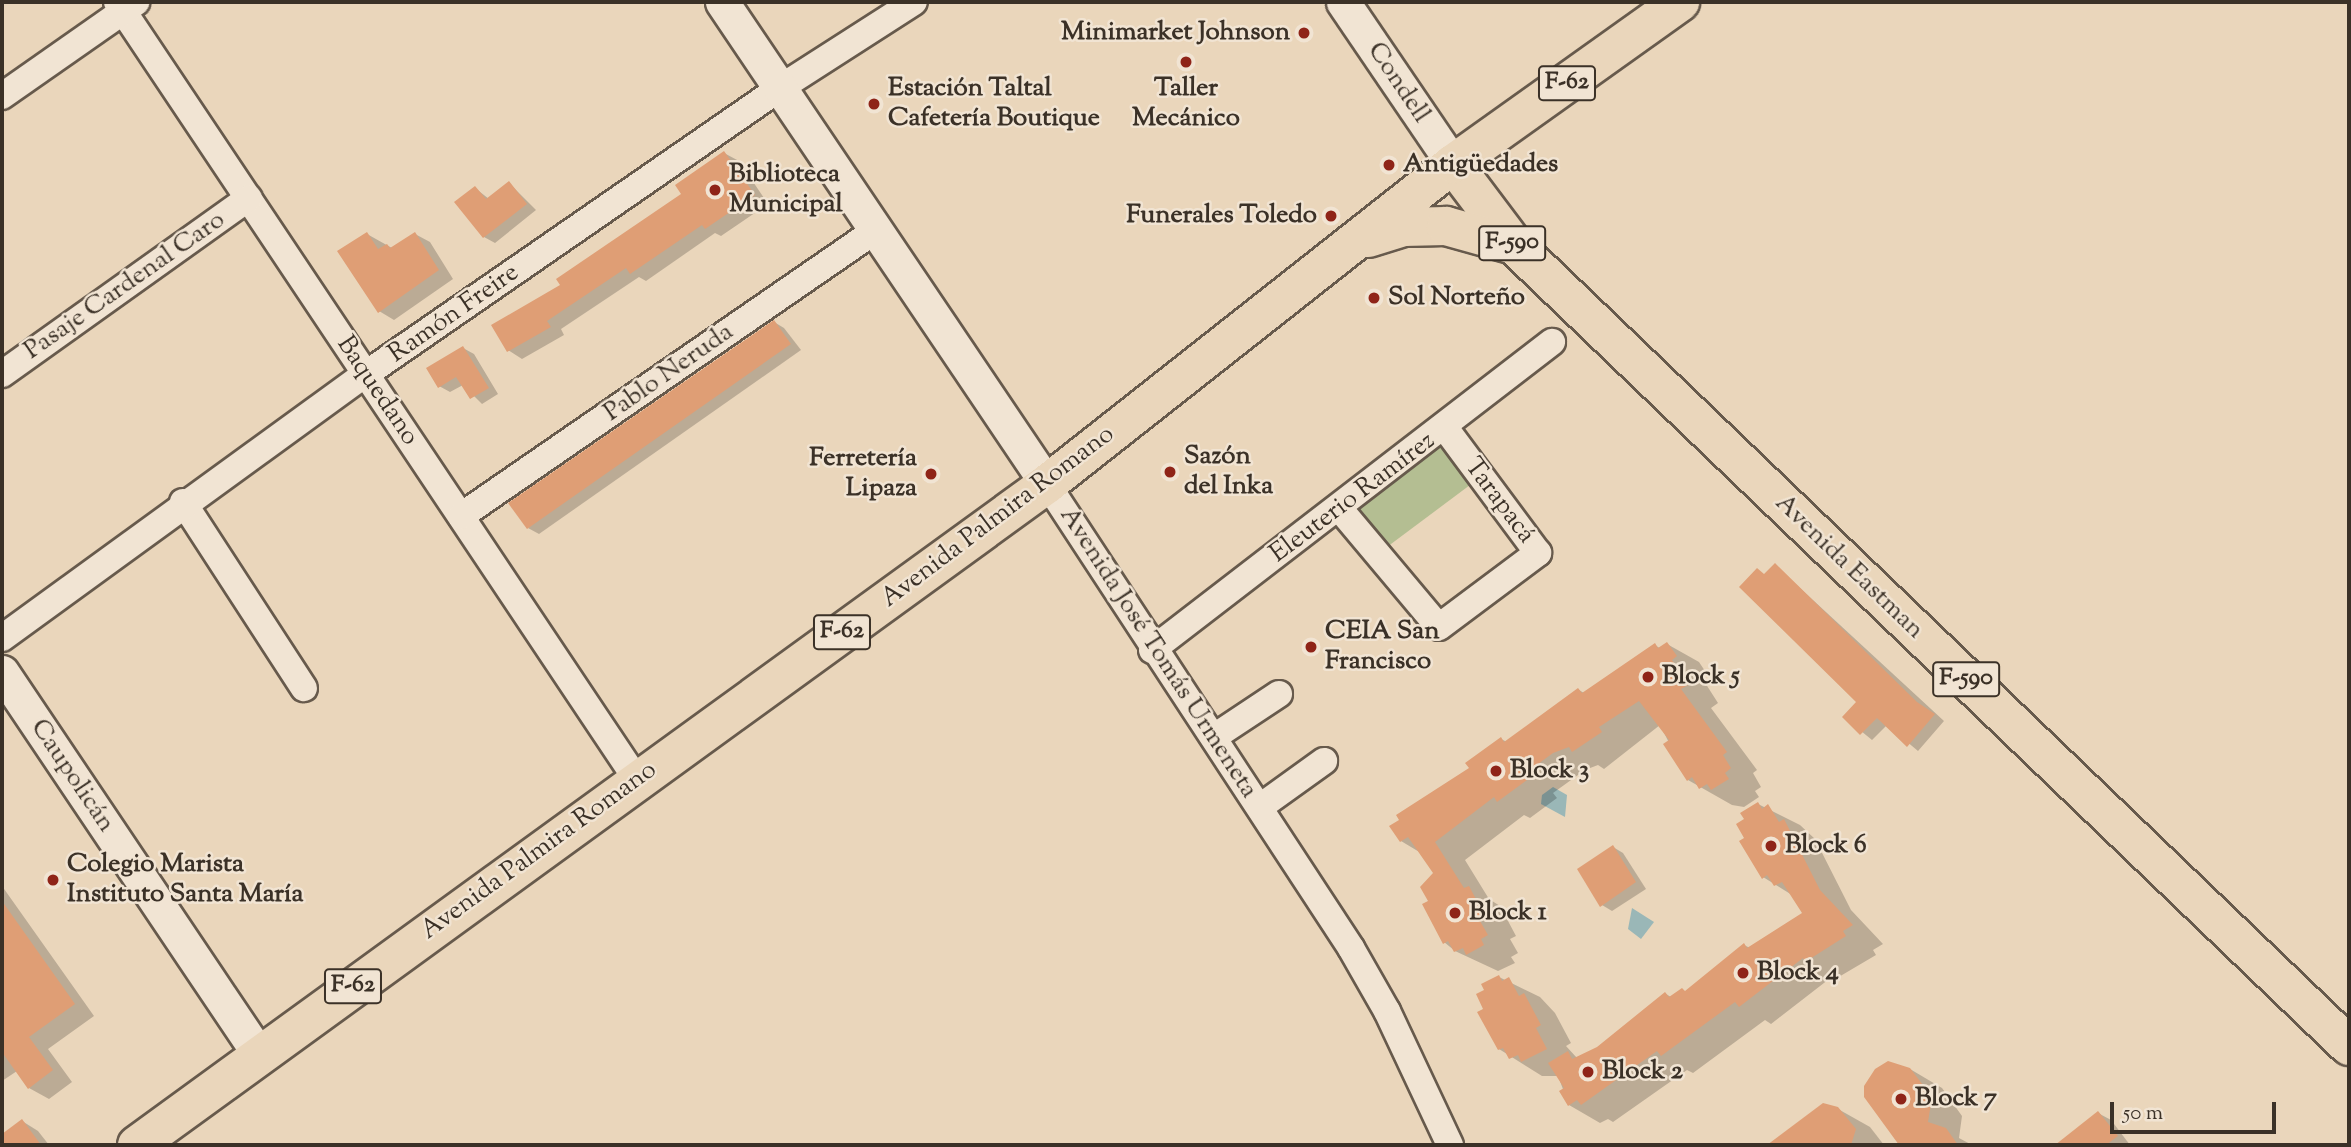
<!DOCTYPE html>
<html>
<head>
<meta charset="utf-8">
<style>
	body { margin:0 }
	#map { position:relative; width:2351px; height:1147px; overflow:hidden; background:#ead6bb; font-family:"Sorts Mill Goudy",serif }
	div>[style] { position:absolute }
	.green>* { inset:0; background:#b4be92 }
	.water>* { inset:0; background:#9ab7b7 }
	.shadow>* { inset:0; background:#0003 }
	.building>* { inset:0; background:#df9e75 }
	.roads { filter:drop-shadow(2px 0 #675a4c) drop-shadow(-2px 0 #675a4c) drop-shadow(0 2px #675a4c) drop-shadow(0 -2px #675a4c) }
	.minor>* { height:26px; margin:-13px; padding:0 13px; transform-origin:13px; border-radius:13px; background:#f1e4d3 }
	.tertiary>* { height:33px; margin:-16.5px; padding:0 16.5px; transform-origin:16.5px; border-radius:16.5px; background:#f1e4d3 }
	.primary>* { height:38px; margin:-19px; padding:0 19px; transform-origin:19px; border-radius:19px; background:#ead6bb }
	.dots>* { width:19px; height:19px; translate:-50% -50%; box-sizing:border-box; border:4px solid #f1e4d3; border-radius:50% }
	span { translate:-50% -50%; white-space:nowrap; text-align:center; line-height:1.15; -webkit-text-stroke:5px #f1e4d3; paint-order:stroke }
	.shield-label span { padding:2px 5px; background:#f1e4d3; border:2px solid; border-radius:5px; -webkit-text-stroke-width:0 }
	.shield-label { font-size:24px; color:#3b3127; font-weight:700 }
	.poi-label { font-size:26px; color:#3b3127; font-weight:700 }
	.right { translate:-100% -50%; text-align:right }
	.left { translate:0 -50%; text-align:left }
	.street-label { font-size:26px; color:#3b3127 }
	.frame { position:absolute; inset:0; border:4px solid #3b3127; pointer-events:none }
	.scale { position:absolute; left:2110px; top:1102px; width:166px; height:32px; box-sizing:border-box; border:4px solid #3b3127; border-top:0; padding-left:9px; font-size:21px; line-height:24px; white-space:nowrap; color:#3b3127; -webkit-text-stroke:5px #f1e4d3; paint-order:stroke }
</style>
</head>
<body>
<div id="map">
	<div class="green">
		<div style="clip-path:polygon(1436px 441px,1470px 485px,1387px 547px,1354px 504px)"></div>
	</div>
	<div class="water">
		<div style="clip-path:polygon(1553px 787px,1567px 795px,1565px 817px,1541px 804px,1542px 795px)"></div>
		<div style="clip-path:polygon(1632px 908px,1654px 922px,1641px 939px,1628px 929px)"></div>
	</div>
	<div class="shadow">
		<div style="clip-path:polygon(724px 153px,739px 161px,768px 204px,721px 236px,715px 233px,646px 281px,639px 277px,561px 329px,564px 335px,522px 359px,508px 350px,563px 286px,684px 195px)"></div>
		<div style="clip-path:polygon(509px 183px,536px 210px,495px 243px,484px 237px,475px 188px,489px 199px)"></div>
		<div style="clip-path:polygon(367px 234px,392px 248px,415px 234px,430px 242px,453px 279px,394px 320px,379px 311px)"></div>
		<div style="clip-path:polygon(774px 322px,784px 328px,801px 350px,539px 534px,528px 528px)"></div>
		<div style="clip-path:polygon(463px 348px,474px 354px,498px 394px,482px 404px,463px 385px,450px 392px,439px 386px)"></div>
		<div style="clip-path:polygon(1775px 565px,1944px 721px,1918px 751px,1887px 725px,1872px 740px,1844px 717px,1859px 702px,1766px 575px)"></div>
		<div style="clip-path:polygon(1667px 644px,1699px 662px,1707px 674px,1702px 678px,1718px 703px,1711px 708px,1757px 770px,1753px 773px,1761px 787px,1755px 791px,1759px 797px,1744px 807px,1732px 805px,1688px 780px,1660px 725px,1604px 769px,1598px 765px,1585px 770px,1553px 793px,1557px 798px,1530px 818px,1524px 815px,1465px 860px,1489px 899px,1500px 906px,1516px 936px,1510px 939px,1518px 953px,1511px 957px,1515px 963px,1498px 971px,1455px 951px,1444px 942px,1430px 902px,1436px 873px,1421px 853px,1401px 841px,1501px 739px,1507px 742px,1579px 690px,1584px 693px,1655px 645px,1661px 649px)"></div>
		<div style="clip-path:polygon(1758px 804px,1800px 825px,1815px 839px,1851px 910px,1883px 944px,1873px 950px,1876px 955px,1837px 978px,1833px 976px,1771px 1024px,1765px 1020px,1693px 1073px,1687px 1070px,1613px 1122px,1608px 1119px,1600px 1123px,1569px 1105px,1558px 1076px,1542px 1076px,1499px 1049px,1485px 1009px,1486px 991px,1499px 977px,1540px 997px,1555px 1013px,1571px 1043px,1566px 1046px,1577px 1058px,1598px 1048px,1666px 994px,1671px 997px,1686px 992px,1744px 945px,1750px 948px,1805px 914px,1792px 895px,1763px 877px,1747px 838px,1747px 820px)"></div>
		<div style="clip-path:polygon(1613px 847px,1623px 853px,1646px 889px,1612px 911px,1602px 905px)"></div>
		<div style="clip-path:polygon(2px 886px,94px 1016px,48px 1049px,72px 1082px,49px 1099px,29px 1088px,17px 1071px,2px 1081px)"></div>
		<div style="clip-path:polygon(1910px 1069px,1942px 1088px,1962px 1116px,1959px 1138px,1972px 1145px,1905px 1145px)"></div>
		<div style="clip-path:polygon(1838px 1109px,1870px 1127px,1884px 1145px,1781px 1145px,1783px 1135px)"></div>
		<div style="clip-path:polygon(2098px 1113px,2111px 1120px,2130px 1145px,2063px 1145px)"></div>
		<div style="clip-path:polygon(22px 1121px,38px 1131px,49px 1145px,2px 1145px,2px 1136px)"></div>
	</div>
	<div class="building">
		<div style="clip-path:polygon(724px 151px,755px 195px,705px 229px,702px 225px,630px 274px,626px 268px,547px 321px,551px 327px,507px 352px,491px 325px,560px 285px,556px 279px,681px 194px,675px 185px)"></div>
		<div style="clip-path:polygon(509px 181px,527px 204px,483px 238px,454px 202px,475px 186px,486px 199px)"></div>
		<div style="clip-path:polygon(367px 232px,378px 249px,387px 244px,390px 248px,415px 232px,439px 270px,378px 313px,337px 251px)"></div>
		<div style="clip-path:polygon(774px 320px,791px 344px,527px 529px,508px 503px)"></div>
		<div style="clip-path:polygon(463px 346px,489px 388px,470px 399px,456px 377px,438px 388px,426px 368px)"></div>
		<div style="clip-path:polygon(1775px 563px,1917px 702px,1935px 714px,1907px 747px,1877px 718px,1860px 735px,1842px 717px,1856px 702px,1739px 587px,1757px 568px,1764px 574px)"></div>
		<div style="clip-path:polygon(1667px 642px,1677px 656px,1672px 660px,1688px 685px,1681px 689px,1727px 752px,1723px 755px,1731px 768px,1725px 773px,1729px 779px,1711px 790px,1707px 784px,1699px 789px,1692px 777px,1687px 781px,1663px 744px,1669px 740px,1639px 701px,1599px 727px,1602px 732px,1572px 752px,1569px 747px,1553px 753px,1523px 775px,1527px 780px,1497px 802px,1494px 797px,1435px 842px,1464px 888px,1469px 886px,1486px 918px,1480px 921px,1488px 935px,1481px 939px,1484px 945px,1466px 955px,1463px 948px,1454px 952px,1448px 941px,1443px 944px,1422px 904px,1428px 901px,1420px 887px,1433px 873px,1408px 837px,1400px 842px,1389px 826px,1399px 820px,1396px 815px,1469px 768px,1465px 763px,1501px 737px,1504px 742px,1578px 688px,1582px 693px,1655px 643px,1658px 648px)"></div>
		<div style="clip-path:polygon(1758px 802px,1762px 809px,1768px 804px,1779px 822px,1784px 819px,1820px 890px,1853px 925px,1843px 931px,1846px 936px,1805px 962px,1803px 958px,1739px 1007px,1735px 1002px,1661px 1056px,1657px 1051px,1581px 1105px,1577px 1100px,1568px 1106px,1559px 1091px,1564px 1088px,1548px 1063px,1568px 1051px,1572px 1059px,1597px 1047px,1665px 992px,1669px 997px,1682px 988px,1685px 991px,1744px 943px,1747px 948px,1802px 913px,1782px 882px,1774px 886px,1767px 875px,1762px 879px,1739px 841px,1744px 838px,1736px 824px,1744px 819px,1740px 813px)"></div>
		<div style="clip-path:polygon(1613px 845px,1636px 882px,1600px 907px,1577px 869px)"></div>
		<div style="clip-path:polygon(2px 901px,75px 1004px,29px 1037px,53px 1070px,28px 1089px,2px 1052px)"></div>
		<div style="clip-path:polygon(1499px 975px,1502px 981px,1509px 977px,1519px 996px,1524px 993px,1541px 1025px,1536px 1028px,1547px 1049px,1521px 1062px,1518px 1055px,1509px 1059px,1503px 1048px,1498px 1050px,1477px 1012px,1483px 1009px,1476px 994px,1484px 990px,1481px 984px)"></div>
		<div style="clip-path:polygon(1888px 1061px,1910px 1068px,1932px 1097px,1928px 1122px,1946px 1128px,1958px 1145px,1899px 1145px,1864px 1097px,1864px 1086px,1875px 1069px)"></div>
		<div style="clip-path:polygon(1823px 1103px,1838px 1107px,1856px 1129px,1851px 1145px,1767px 1145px)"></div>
		<div style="clip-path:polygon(2098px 1111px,2118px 1136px,2106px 1145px,2055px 1145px)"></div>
		<div style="clip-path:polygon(22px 1119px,41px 1145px,2px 1145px,2px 1134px)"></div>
	</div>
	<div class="roads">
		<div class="minor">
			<div style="left:117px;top:2px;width:936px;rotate:56.24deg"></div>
			<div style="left:2px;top:96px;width:164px;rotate:-35deg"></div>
			<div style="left:2px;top:374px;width:303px;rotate:-35.5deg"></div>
			<div style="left:1047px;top:484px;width:555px;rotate:56.77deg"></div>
			<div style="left:1351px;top:948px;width:73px;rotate:60.3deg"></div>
			<div style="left:1387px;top:1011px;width:148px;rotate:64.8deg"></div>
			<div style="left:183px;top:502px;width:222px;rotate:57deg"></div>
			<div style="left:1339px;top:508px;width:155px;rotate:50deg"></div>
			<div style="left:1439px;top:627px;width:124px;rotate:-36.8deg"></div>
			<div style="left:1538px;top:553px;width:156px;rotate:-126.6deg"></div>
			<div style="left:461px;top:516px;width:504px;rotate:-34.57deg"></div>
			<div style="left:2px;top:638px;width:450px;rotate:-36deg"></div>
			<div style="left:366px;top:374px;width:503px;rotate:-34.64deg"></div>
			<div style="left:780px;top:88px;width:159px;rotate:-32.7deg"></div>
			<div style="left:1152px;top:650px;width:505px;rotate:-37.6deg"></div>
			<div style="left:1214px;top:737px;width:78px;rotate:-33.5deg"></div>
			<div style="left:1260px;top:807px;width:79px;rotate:-35.7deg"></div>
		</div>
		<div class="tertiary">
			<div style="left:722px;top:2px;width:581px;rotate:56.01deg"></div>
			<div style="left:1343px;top:2px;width:196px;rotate:55.8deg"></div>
			<div style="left:2px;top:672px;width:460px;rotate:56.1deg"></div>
		</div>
		<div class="primary">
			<div style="left:1453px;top:164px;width:101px;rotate:53deg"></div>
			<div style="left:1514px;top:245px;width:1157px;rotate:43.81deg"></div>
			<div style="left:1368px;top:238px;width:37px;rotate:-17deg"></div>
			<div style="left:1403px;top:227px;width:43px;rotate:-1.3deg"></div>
			<div style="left:1446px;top:226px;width:71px;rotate:15.6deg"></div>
			<div style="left:137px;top:1145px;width:1125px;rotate:-35.99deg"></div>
			<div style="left:1047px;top:484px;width:517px;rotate:-38.24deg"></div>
			<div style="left:1453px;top:164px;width:279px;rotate:-35.5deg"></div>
		</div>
	</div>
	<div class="dots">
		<div style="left:1304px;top:33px;background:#8f2418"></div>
		<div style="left:1186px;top:62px;background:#8f2418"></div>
		<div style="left:874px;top:104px;background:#8f2418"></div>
		<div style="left:1389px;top:165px;background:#8f2418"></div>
		<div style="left:715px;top:190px;background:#8f2418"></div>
		<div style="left:1331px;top:216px;background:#8f2418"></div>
		<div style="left:1374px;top:298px;background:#8f2418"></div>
		<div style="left:1170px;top:472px;background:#8f2418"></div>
		<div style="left:931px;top:474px;background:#8f2418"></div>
		<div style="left:1311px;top:647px;background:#8f2418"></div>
		<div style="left:1648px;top:677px;background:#8f2418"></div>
		<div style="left:1496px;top:771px;background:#8f2418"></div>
		<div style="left:1771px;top:846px;background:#8f2418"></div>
		<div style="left:53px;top:880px;background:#8f2418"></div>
		<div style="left:1455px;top:913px;background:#8f2418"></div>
		<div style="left:1743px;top:973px;background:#8f2418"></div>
		<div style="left:1588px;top:1072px;background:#8f2418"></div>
		<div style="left:1901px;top:1099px;background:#8f2418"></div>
	</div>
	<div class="shield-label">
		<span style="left:1567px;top:83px">F-62</span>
		<span style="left:1512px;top:243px">F-590</span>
		<span style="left:842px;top:632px">F-62</span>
		<span style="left:1966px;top:679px">F-590</span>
		<span style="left:353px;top:986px">F-62</span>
	</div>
	<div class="poi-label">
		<span class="right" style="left:1290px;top:33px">Minimarket Johnson</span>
		<span class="left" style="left:888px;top:104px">Estación Taltal<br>Cafetería Boutique</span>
		<span style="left:1186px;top:104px">Taller<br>Mecánico</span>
		<span class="left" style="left:1403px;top:165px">Antigüedades</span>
		<span class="left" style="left:729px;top:190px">Biblioteca<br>Municipal</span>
		<span class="right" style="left:1317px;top:216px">Funerales Toledo</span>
		<span class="left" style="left:1388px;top:298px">Sol Norteño</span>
		<span class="left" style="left:1184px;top:472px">Sazón<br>del Inka</span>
		<span class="right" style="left:917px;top:474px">Ferretería<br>Lipaza</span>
		<span class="left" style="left:1325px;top:647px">CEIA San<br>Francisco</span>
		<span class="left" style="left:1662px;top:677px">Block 5</span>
		<span class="left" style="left:1510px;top:771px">Block 3</span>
		<span class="left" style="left:1785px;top:846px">Block 6</span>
		<span class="left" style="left:67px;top:880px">Colegio Marista<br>Instituto Santa María</span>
		<span class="left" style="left:1469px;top:913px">Block 1</span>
		<span class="left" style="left:1757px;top:973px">Block 4</span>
		<span class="left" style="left:1602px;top:1072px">Block 2</span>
		<span class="left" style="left:1915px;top:1099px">Block 7</span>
	</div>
	<div class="street-label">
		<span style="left:1398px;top:83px;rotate:56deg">Condell</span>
		<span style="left:125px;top:286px;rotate:-35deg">Pasaje Cardenal Caro</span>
		<span style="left:454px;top:314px;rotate:-35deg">Ramón Freire</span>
		<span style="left:669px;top:373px;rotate:-35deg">Pablo Neruda</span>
		<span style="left:377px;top:391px;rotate:56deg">Baquedano</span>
		<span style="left:1353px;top:498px;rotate:-37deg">Eleuterio Ramírez</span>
		<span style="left:1499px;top:501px;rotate:53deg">Tarapacá</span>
		<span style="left:998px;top:517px;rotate:-37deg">Avenida Palmira Romano</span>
		<span style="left:1849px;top:567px;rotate:44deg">Avenida Eastman</span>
		<span style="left:1158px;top:653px;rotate:57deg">Avenida José Tomás Urmeneta</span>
		<span style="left:72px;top:776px;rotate:56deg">Caupolicán</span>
		<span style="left:539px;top:851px;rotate:-36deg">Avenida Palmira Romano</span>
	</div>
	<div class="frame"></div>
	<div class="scale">50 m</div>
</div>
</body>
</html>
